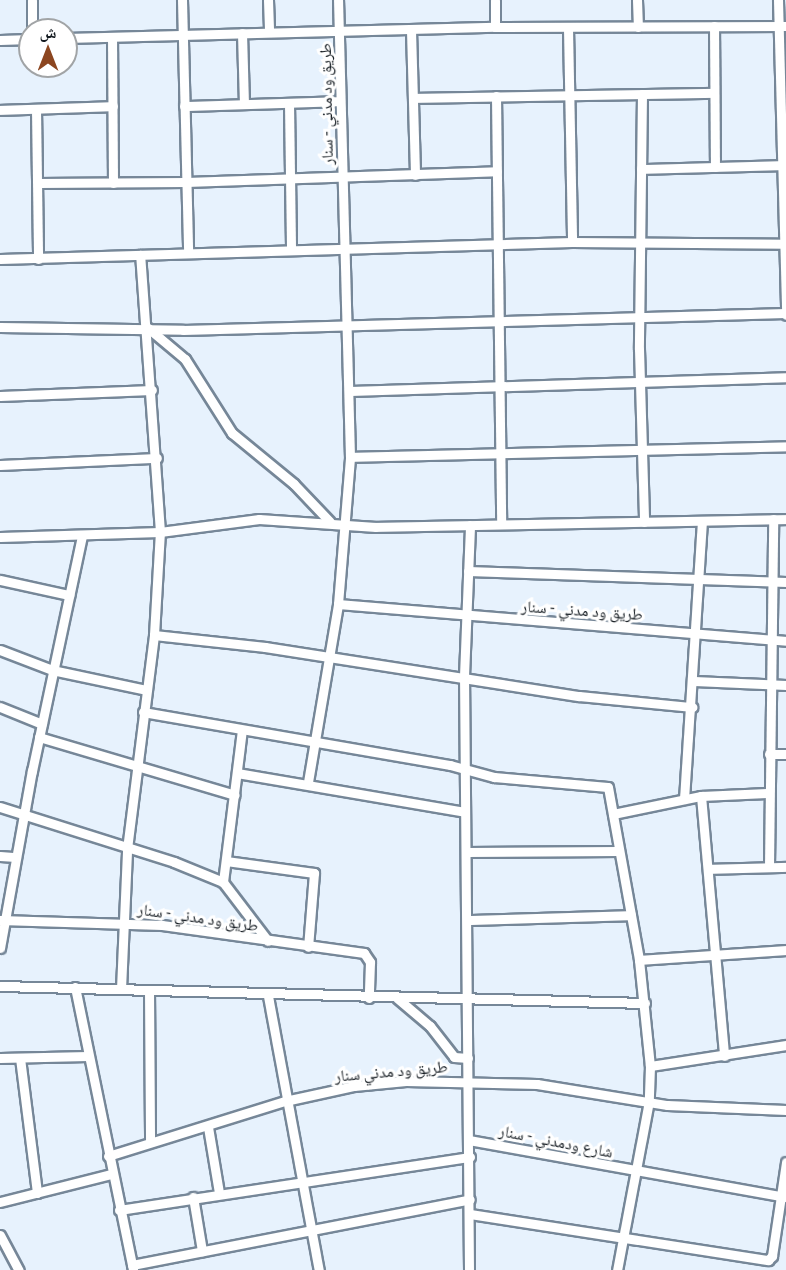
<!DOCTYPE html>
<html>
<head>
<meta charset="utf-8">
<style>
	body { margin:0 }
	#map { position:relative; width:786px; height:1270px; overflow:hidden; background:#e7f2fd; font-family:Ubuntu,"Noto Naskh Arabic",sans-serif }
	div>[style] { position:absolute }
	.roads { filter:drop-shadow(2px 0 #768798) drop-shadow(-2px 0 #768798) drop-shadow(0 2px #768798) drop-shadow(0 -2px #768798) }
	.minor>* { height:9px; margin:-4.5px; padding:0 4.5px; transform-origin:4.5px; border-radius:4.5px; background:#fff }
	span { translate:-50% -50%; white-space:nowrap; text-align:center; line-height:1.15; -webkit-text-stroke:6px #fff; paint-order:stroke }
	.street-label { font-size:16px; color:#141b21 }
	.north { position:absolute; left:18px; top:18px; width:60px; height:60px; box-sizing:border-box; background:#fff; border:2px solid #a1a4a6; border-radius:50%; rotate:0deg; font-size:16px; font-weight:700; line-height:24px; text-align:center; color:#141b21 }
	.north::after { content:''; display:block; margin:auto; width:21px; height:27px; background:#8c4620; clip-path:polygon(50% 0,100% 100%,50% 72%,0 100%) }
</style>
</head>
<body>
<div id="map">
	<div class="roads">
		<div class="minor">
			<div style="left:32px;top:0;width:30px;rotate:90deg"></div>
			<div style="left:182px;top:0;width:253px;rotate:88.6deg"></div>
			<div style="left:268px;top:0;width:32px;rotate:88deg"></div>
			<div style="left:495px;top:0;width:27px;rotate:90deg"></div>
			<div style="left:637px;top:0;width:27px;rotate:88deg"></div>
			<div style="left:778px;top:0;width:315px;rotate:88.5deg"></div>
			<div style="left:714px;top:26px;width:141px;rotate:89.6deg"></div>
			<div style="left:568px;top:28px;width:214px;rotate:88.9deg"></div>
			<div style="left:411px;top:30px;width:145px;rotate:88.4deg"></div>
			<div style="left:242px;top:33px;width:71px;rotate:88.4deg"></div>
			<div style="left:112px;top:37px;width:146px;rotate:89.6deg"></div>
			<div style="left:66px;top:38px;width:429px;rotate:-1.5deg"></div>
			<div style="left:495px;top:27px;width:291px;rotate:-0.2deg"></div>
			<div style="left:0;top:40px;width:30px;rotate:-2deg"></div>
			<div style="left:642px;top:94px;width:255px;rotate:90.7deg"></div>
			<div style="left:639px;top:349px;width:173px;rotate:88.3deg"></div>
			<div style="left:496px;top:96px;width:428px;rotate:89.3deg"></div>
			<div style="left:414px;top:98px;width:300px;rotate:-1deg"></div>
			<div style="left:289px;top:103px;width:147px;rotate:89.2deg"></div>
			<div style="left:184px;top:106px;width:156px;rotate:-1.8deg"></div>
			<div style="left:36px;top:109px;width:150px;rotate:89.2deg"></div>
			<div style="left:0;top:110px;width:113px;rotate:-2deg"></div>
			<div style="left:641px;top:169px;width:141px;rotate:-1.6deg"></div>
			<div style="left:38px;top:183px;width:148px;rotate:-0.4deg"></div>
			<div style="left:186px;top:182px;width:311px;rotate:-2deg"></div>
			<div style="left:0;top:259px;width:572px;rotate:-1.7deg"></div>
			<div style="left:572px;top:242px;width:214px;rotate:0.5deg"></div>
			<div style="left:0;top:327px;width:183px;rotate:0.9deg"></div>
			<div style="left:183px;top:330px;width:603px;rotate:-1.61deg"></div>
			<div style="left:148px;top:328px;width:48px;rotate:40deg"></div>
			<div style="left:185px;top:359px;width:88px;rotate:57.6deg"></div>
			<div style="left:232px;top:433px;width:80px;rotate:39.4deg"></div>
			<div style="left:294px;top:484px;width:52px;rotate:46.5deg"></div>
			<div style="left:350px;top:391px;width:436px;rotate:-1.8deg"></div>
			<div style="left:0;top:396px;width:152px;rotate:-2.3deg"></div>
			<div style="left:350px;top:457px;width:436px;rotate:-1.4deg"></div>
			<div style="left:0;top:465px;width:157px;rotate:-2.6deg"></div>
			<div style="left:0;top:537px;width:160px;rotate:-1.8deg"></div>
			<div style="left:160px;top:532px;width:100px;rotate:-7.5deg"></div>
			<div style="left:259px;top:519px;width:117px;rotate:3.9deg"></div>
			<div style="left:376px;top:527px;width:410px;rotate:-1.1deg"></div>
			<div style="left:468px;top:571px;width:318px;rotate:2deg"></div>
			<div style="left:0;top:580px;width:71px;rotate:12.3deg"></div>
			<div style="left:338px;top:604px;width:450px;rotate:4.7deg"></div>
			<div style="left:154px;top:635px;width:112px;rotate:6.2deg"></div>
			<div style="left:265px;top:647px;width:318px;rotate:8.9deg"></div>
			<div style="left:579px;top:696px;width:114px;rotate:5.6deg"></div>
			<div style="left:0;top:650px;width:56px;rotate:21deg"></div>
			<div style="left:52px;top:670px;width:96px;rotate:12deg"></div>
			<div style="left:694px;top:681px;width:92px;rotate:2.5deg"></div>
			<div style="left:0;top:707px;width:45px;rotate:22deg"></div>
			<div style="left:143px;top:712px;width:312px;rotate:9.8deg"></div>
			<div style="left:450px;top:765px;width:46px;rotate:15.3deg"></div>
			<div style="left:494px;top:777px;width:114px;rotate:5deg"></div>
			<div style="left:608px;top:787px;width:176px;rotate:79.8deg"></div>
			<div style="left:639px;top:960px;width:107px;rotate:84.1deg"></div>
			<div style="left:650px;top:1066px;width:35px;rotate:92deg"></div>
			<div style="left:649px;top:1101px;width:172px;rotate:100.7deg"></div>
			<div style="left:39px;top:737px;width:204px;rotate:16.5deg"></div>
			<div style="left:769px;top:754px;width:17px"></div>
			<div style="left:237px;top:773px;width:231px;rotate:9.7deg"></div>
			<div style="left:308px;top:782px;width:181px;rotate:-80.4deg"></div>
			<div style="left:338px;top:604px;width:147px;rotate:-85.3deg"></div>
			<div style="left:350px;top:457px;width:457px;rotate:-91.5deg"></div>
			<div style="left:701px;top:796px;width:261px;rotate:84.9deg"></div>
			<div style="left:684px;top:799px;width:278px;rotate:-86.3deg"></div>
			<div style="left:0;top:807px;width:182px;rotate:17.5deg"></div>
			<div style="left:174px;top:862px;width:53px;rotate:22.2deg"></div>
			<div style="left:223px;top:882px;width:74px;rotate:52.7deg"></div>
			<div style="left:613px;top:814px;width:90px;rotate:-11.6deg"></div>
			<div style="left:701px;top:796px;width:66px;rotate:-2.6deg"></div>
			<div style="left:466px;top:852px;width:153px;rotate:-0.4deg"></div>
			<div style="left:0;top:856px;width:16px;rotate:4deg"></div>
			<div style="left:226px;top:861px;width:89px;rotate:7.8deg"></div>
			<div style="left:314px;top:873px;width:74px;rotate:94.6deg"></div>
			<div style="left:769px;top:867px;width:348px;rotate:-89.3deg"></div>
			<div style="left:708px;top:869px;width:78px;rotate:-1.5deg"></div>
			<div style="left:223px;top:882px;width:153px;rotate:-82.9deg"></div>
			<div style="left:0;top:920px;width:162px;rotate:1.8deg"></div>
			<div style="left:162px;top:925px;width:204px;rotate:7.9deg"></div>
			<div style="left:364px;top:953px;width:11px;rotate:56deg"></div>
			<div style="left:370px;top:962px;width:36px;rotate:92deg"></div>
			<div style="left:467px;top:920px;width:164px;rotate:-1.7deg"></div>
			<div style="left:0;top:948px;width:180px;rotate:-79.8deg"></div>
			<div style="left:32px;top:771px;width:241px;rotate:-78deg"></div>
			<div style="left:639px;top:960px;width:147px;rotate:-3.9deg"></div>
			<div style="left:0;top:986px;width:645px;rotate:1.51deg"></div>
			<div style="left:75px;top:987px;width:289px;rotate:78.4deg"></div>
			<div style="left:121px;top:989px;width:140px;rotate:-87.5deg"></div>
			<div style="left:127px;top:849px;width:216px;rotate:-82.8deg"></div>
			<div style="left:154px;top:635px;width:103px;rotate:-86.7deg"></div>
			<div style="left:160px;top:532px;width:278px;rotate:-94.1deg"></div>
			<div style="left:149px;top:990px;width:151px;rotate:89.6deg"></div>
			<div style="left:268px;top:996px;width:279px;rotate:79.5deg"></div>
			<div style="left:397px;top:998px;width:43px;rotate:40.3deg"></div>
			<div style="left:430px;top:1026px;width:39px;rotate:52deg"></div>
			<div style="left:454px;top:1057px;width:14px;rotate:4deg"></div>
			<div style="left:0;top:1058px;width:88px;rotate:-1.3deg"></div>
			<div style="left:20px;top:1058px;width:136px;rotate:82.8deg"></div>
			<div style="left:650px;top:1066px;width:138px;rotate:-8.8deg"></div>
			<div style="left:208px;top:1127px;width:67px;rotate:80.5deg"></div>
			<div style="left:469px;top:1140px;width:322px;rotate:10.2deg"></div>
			<div style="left:108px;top:1156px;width:185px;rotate:-17.3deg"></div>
			<div style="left:285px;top:1101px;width:71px;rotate:-12.3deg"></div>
			<div style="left:354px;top:1086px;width:52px;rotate:-5.5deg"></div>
			<div style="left:406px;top:1081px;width:131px;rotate:1.3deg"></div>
			<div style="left:537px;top:1084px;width:132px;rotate:9.2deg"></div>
			<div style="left:667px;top:1105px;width:119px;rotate:2.4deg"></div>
			<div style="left:193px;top:1197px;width:55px;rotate:80.5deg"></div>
			<div style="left:0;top:1202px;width:114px;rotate:-14.2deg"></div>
			<div style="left:119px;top:1210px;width:355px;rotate:-8.6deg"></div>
			<div style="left:470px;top:1214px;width:302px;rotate:8.8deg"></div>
			<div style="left:768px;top:1260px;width:6px;rotate:-45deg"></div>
			<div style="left:772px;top:1256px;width:95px;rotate:-81.5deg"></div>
			<div style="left:0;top:1235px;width:40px;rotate:62deg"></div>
			<div style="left:132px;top:1265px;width:344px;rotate:-11deg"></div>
			<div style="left:469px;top:1270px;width:594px;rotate:-90.48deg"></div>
			<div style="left:464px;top:676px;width:151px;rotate:-87.7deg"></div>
		</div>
	</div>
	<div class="street-label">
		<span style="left:326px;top:104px;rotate:-91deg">طريق ود مدني - سنار</span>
		<span style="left:582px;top:610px;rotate:4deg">طريق ود مدني - سنار</span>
		<span style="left:198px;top:917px;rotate:8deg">طريق ود مدني - سنار</span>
		<span style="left:391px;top:1071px;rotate:-5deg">طريق ود مدني سنار</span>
		<span style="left:556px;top:1141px;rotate:11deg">شارع ودمدني - سنار</span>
	</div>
	<div class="north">ش</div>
</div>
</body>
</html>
